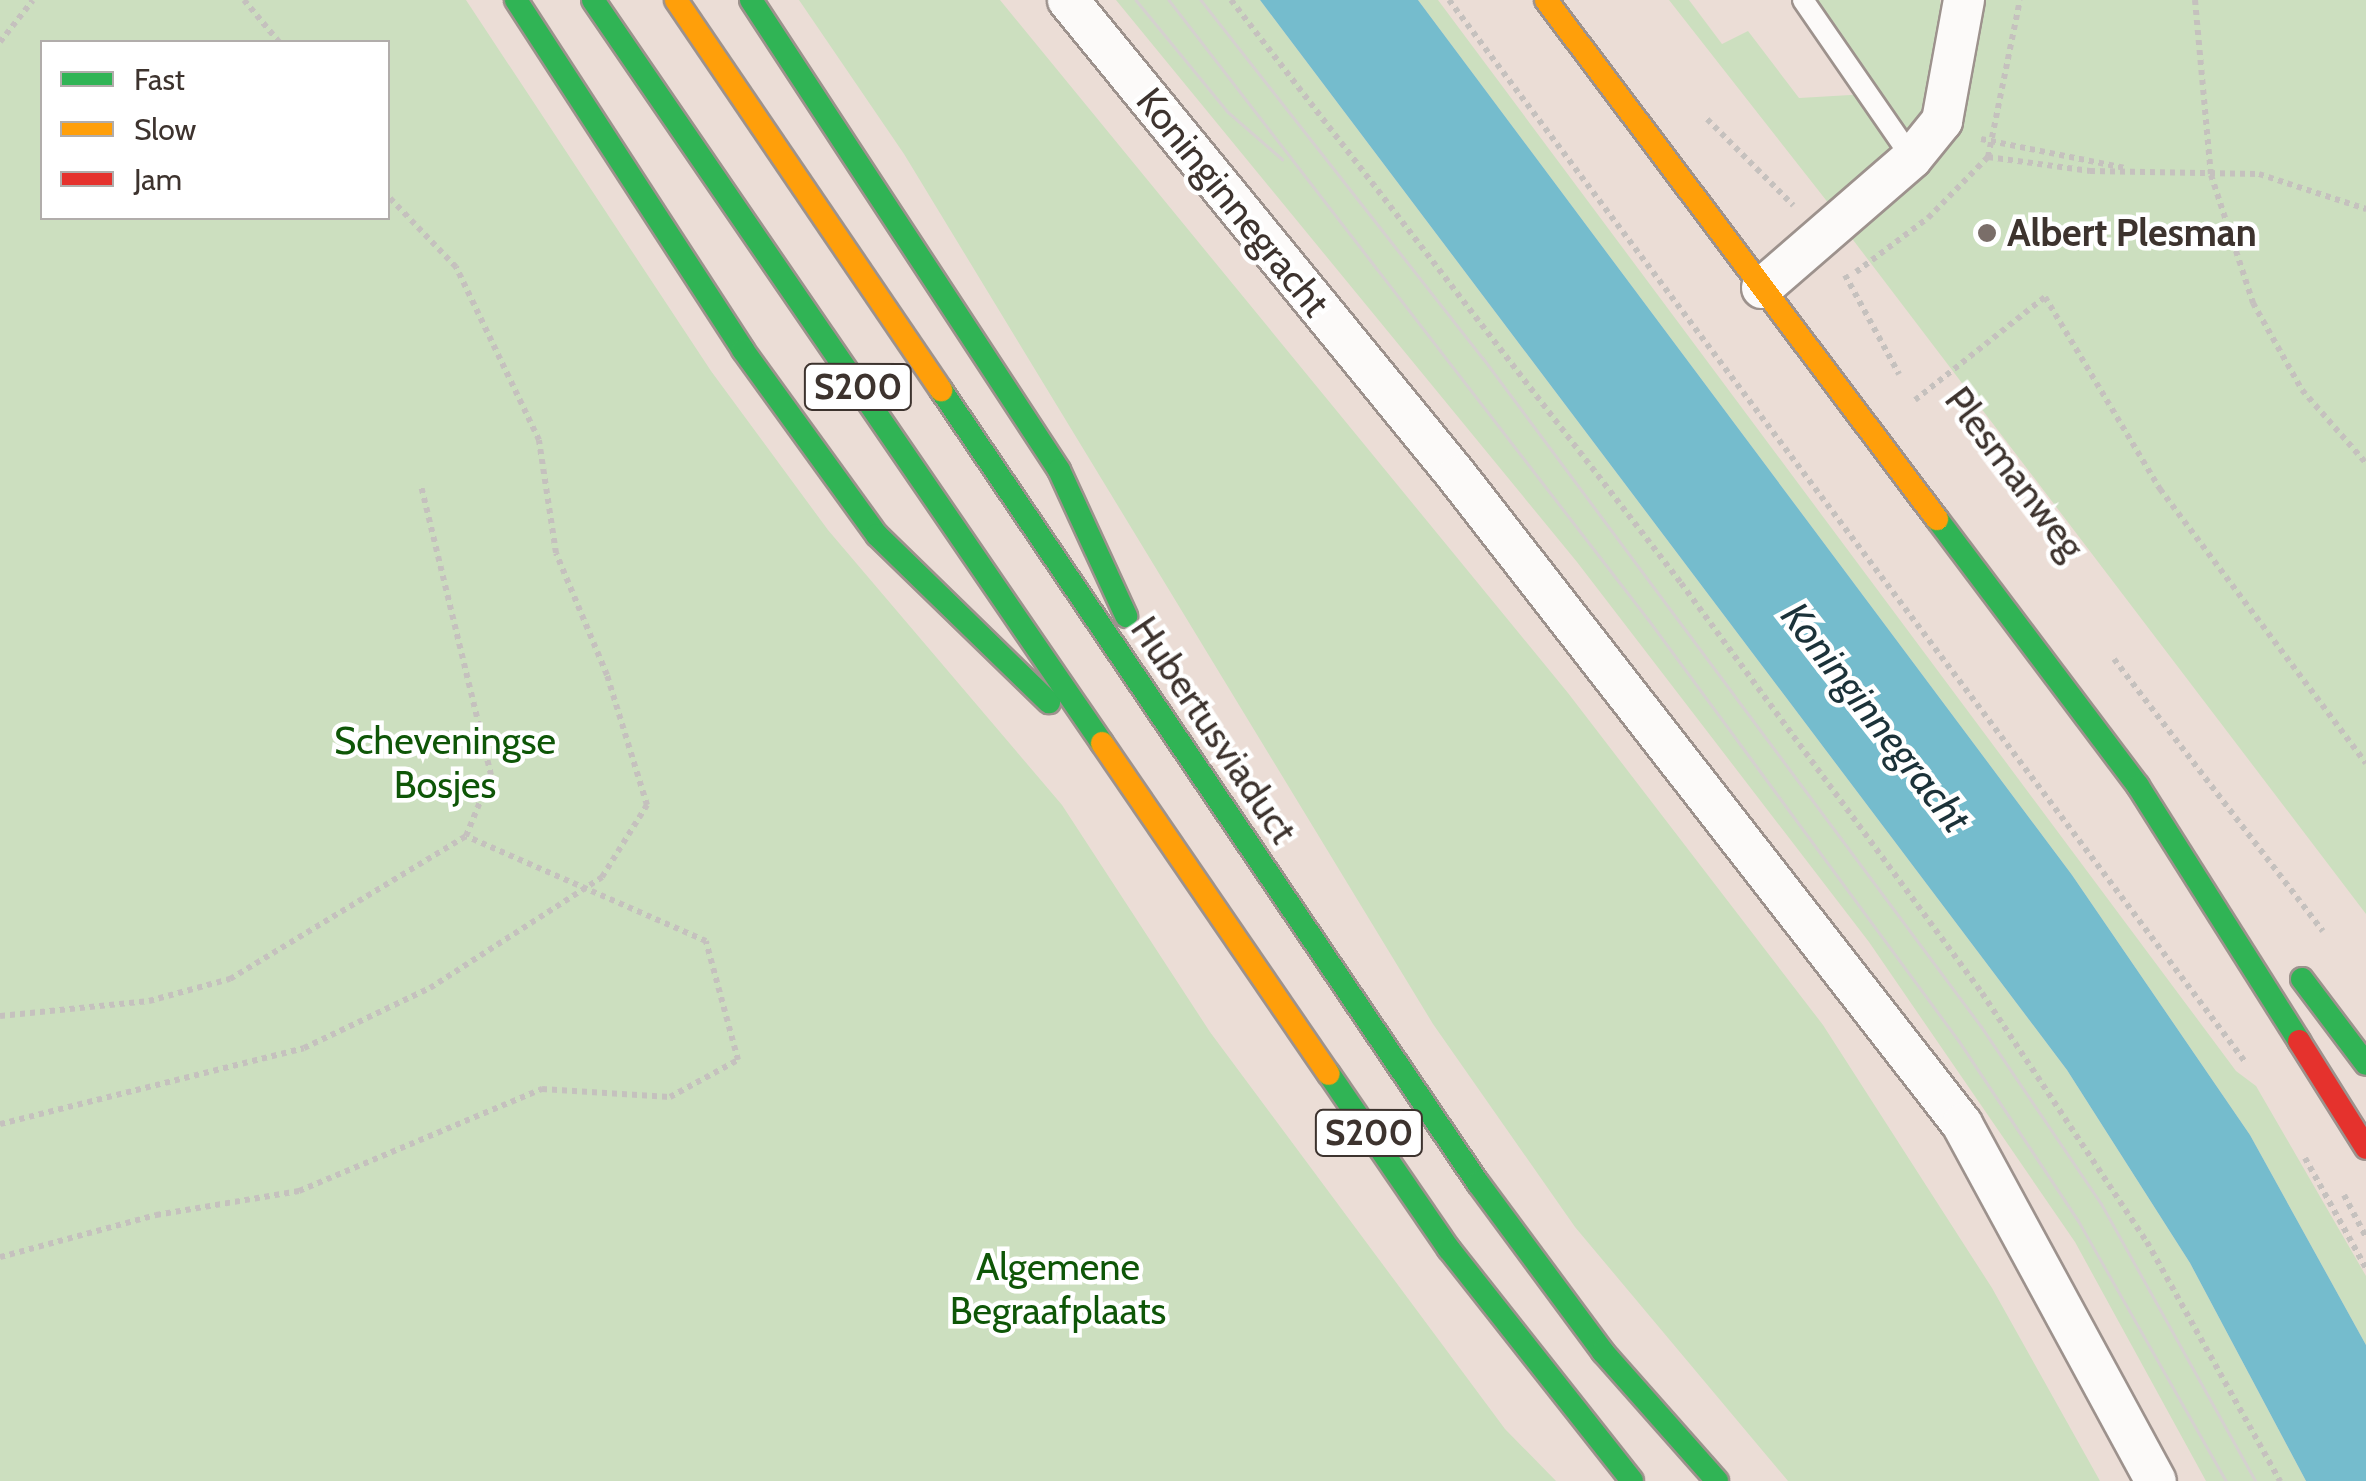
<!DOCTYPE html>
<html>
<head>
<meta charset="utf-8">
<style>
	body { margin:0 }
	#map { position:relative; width:2366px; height:1481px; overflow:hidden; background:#ebddd6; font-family:Cabin,sans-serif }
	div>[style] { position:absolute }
	.green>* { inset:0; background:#ccdfbf }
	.water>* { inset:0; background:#75bccd }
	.path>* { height:6px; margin-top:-3px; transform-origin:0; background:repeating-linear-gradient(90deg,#c5c1be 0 5px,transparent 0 10px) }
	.roads { filter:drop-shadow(2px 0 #9d928d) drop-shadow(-2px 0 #9d928d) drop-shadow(0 2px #9d928d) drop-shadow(0 -2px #9d928d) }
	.lane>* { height:20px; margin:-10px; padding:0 10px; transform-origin:10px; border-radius:10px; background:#fcfaf9 }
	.street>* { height:40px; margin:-20px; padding:0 20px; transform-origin:20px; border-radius:20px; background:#fcfaf9 }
	.fast>* { height:22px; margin:-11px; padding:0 11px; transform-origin:11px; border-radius:11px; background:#30b455 }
	.slow>* { height:22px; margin:-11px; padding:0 11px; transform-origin:11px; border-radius:11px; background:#ff9f0a }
	.jam>* { height:22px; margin:-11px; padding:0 11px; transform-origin:11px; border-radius:11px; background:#e5322d }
	.tram>* { height:2.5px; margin:-1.25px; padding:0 1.25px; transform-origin:1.25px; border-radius:1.25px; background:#d5d1cf }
	.dots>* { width:28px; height:28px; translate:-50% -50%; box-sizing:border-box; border:5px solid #fff; border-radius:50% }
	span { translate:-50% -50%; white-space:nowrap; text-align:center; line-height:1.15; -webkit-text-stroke:9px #fff; paint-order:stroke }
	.shield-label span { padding:2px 8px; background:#fff; border:2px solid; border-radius:8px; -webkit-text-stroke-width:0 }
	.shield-label { font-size:35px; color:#3d332e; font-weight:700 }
	.street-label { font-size:38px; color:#3d332e }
	.poi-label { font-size:38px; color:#3d332e; font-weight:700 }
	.left { translate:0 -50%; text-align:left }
	.park-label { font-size:38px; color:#0e5607 }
	.water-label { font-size:40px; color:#1b3239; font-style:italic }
	.legend { position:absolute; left:40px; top:40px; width:350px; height:180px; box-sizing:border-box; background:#fff; border:2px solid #b1adab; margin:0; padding:12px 18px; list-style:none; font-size:30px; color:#3d332e }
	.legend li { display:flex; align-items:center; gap:20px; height:50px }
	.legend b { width:50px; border:2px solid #b1adab }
</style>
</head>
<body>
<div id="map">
	<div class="green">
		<div style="clip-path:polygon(evenodd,0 0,466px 0,711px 371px,828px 530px,1062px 805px,1210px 1032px,1505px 1429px,1556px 1481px,0 1481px,0 0,42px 42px,388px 42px,388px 218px,42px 218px,42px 42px)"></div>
		<div style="clip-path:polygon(799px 0,1000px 0,1568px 693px,1823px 1025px,1992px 1288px,2100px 1481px,1788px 1481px,1575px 1227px,1433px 1024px,904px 154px)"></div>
		<div style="clip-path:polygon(1116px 0,1260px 0,2067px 1070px,2190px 1263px,2306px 1481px,2206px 1481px,2075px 1242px,1869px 942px,1577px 562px)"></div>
		<div style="clip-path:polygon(1418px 0,1438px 0,2236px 1071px,2256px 1086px,2366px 1276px,2366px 1345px,2250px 1135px,2072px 875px)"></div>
		<div style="clip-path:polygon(1669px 0,1689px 0,1722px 44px,1748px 31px,1799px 98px,1868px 94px,1910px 158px,1844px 223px)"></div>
		<div style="clip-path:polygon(1807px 0,1940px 0,1943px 14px,1943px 0,2366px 0,2366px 914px,1844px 228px,1913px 155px)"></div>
	</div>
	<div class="water">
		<div style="clip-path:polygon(1260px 0,1418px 0,2072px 875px,2250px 1135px,2366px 1345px,2366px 1481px,2306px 1481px,2190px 1263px,2067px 1070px)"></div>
	</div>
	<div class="path">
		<div style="left:244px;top:0;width:55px;rotate:50.2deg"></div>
		<div style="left:1231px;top:0;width:736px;rotate:52.34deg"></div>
		<div style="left:1681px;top:583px;width:509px;rotate:53.72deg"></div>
		<div style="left:1982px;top:993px;width:299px;rotate:56.5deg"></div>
		<div style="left:2147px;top:1242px;width:274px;rotate:60.9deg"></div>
		<div style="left:1449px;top:0;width:1329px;rotate:53.14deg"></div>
		<div style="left:2195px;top:0;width:176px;rotate:84.8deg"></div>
		<div style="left:2211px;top:175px;width:135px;rotate:71.8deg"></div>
		<div style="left:2253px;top:303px;width:100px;rotate:60.6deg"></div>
		<div style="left:2302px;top:390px;width:97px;rotate:48.8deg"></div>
		<div style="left:0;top:42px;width:53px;rotate:-51.8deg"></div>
		<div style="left:1707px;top:119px;width:122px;rotate:45deg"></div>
		<div style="left:1981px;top:139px;width:147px;rotate:11.4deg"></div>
		<div style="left:1988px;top:157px;width:160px;rotate:-78.5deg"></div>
		<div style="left:1856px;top:272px;width:90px;rotate:-36.9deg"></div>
		<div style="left:1928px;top:218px;width:86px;rotate:-45.5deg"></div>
		<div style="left:1988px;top:157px;width:103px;rotate:7.8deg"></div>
		<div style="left:2090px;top:171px;width:169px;rotate:1deg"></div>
		<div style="left:2259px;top:174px;width:113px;rotate:18.1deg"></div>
		<div style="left:1845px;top:275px;width:113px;rotate:61.4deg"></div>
		<div style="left:1915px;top:400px;width:166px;rotate:-38.4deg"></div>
		<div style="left:2045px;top:297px;width:224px;rotate:59.1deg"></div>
		<div style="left:2160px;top:489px;width:343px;rotate:53.1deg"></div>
		<div style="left:2114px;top:659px;width:343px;rotate:52.5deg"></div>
		<div style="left:0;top:1016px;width:150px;rotate:-5.7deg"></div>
		<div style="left:149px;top:1001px;width:84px;rotate:-15.2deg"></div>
		<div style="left:230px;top:979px;width:276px;rotate:-31.2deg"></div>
		<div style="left:466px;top:836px;width:66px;rotate:-67.7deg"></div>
		<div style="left:491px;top:775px;width:298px;rotate:-103.6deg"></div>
		<div style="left:0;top:1124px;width:313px;rotate:-14deg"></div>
		<div style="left:304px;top:1048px;width:140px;rotate:-25.5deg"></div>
		<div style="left:430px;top:988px;width:205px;rotate:-32.8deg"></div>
		<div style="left:602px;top:877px;width:85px;rotate:-58deg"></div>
		<div style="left:647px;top:805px;width:136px;rotate:-107.1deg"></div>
		<div style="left:607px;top:675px;width:132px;rotate:-112.7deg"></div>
		<div style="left:556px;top:553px;width:114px;rotate:-98.6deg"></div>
		<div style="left:539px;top:440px;width:192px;rotate:-115.6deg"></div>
		<div style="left:456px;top:267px;width:98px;rotate:-133.8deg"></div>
		<div style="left:2305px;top:1158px;width:126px;rotate:61deg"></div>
		<div style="left:2344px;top:1195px;width:47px;rotate:62.4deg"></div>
		<div style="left:0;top:1257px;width:162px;rotate:-15.1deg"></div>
		<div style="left:156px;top:1215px;width:145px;rotate:-9.5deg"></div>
		<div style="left:299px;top:1191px;width:264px;rotate:-22.8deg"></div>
		<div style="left:542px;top:1089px;width:128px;rotate:3.6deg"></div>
		<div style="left:670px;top:1097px;width:77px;rotate:-28.6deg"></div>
		<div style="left:738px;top:1060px;width:123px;rotate:-105.1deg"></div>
		<div style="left:706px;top:941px;width:262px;rotate:-156.4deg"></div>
	</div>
	<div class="roads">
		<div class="lane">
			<div style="left:1803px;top:0;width:192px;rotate:55.4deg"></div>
		</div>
		<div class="street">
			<div style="left:1068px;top:0;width:615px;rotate:50.74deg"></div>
			<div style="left:1457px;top:476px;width:822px;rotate:52.07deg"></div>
			<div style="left:1962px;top:1124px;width:406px;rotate:61.5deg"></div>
			<div style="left:1762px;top:288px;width:198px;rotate:-40.9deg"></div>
			<div style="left:1912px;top:158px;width:48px;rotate:-51deg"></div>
			<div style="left:1942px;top:121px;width:123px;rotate:-79.7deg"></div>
		</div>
		<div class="fast">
			<div style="left:516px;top:0;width:417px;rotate:57deg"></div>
			<div style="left:743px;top:350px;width:228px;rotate:54.1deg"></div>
			<div style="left:877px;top:535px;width:240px;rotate:44.2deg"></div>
			<div style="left:593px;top:0;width:901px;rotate:55.59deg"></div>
			<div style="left:751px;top:0;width:562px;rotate:56.76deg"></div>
			<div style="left:1059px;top:470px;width:161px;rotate:65.3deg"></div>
			<div style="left:941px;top:390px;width:958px;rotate:55.9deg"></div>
			<div style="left:1478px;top:1183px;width:210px;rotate:53.5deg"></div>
			<div style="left:1603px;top:1352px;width:172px;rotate:48.5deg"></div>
			<div style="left:1937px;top:519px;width:334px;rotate:53deg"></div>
			<div style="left:2138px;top:786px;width:302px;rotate:57.7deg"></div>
			<div style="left:2302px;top:979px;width:106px;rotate:53deg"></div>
			<div style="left:1329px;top:1074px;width:212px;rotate:55.6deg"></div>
			<div style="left:1449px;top:1249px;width:295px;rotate:51.7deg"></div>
		</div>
		<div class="slow">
			<div style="left:676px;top:0;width:472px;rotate:55.8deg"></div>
			<div style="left:1546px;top:0;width:650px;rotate:53.01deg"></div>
			<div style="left:1102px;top:743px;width:401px;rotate:55.6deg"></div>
		</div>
		<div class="jam">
			<div style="left:2299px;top:1041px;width:126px;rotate:57.9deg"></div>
		</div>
	</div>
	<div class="tram">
		<div style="left:1136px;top:0;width:145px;rotate:50.6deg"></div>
		<div style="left:1228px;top:112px;width:72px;rotate:41deg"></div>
		<div style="left:1169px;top:0;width:783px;rotate:52.27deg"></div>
		<div style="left:1648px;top:619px;width:524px;rotate:53.61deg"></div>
		<div style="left:1959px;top:1041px;width:215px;rotate:56.4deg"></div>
		<div style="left:2078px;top:1220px;width:300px;rotate:60.4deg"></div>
		<div style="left:1201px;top:0;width:456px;rotate:51.8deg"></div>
		<div style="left:1483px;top:358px;width:833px;rotate:53.3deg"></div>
		<div style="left:1981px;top:1026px;width:214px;rotate:55.9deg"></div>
		<div style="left:2101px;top:1203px;width:318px;rotate:60.9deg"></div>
	</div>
	<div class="dots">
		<div style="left:1987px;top:233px;background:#7a6e69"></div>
	</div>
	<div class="shield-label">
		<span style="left:858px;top:387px">S200</span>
		<span style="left:1369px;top:1133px">S200</span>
	</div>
	<div class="street-label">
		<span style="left:1233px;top:202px;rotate:51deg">Koninginnegracht</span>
		<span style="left:2015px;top:473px;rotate:53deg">Plesmanweg</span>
		<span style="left:1214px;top:730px;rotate:56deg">Hubertusviaduct</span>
	</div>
	<div class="poi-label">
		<span class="left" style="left:2007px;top:233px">Albert Plesman</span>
	</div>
	<div class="park-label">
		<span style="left:445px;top:763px">Scheveningse<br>Bosjes</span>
		<span style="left:1058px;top:1289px">Algemene<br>Begraafplaats</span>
	</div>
	<div class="water-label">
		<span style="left:1876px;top:717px;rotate:52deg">Koninginnegracht</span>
	</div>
	<ul class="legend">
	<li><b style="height:12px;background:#30b455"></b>Fast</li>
	<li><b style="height:12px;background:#ff9f0a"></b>Slow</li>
	<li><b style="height:12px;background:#e5322d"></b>Jam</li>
	</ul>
</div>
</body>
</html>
